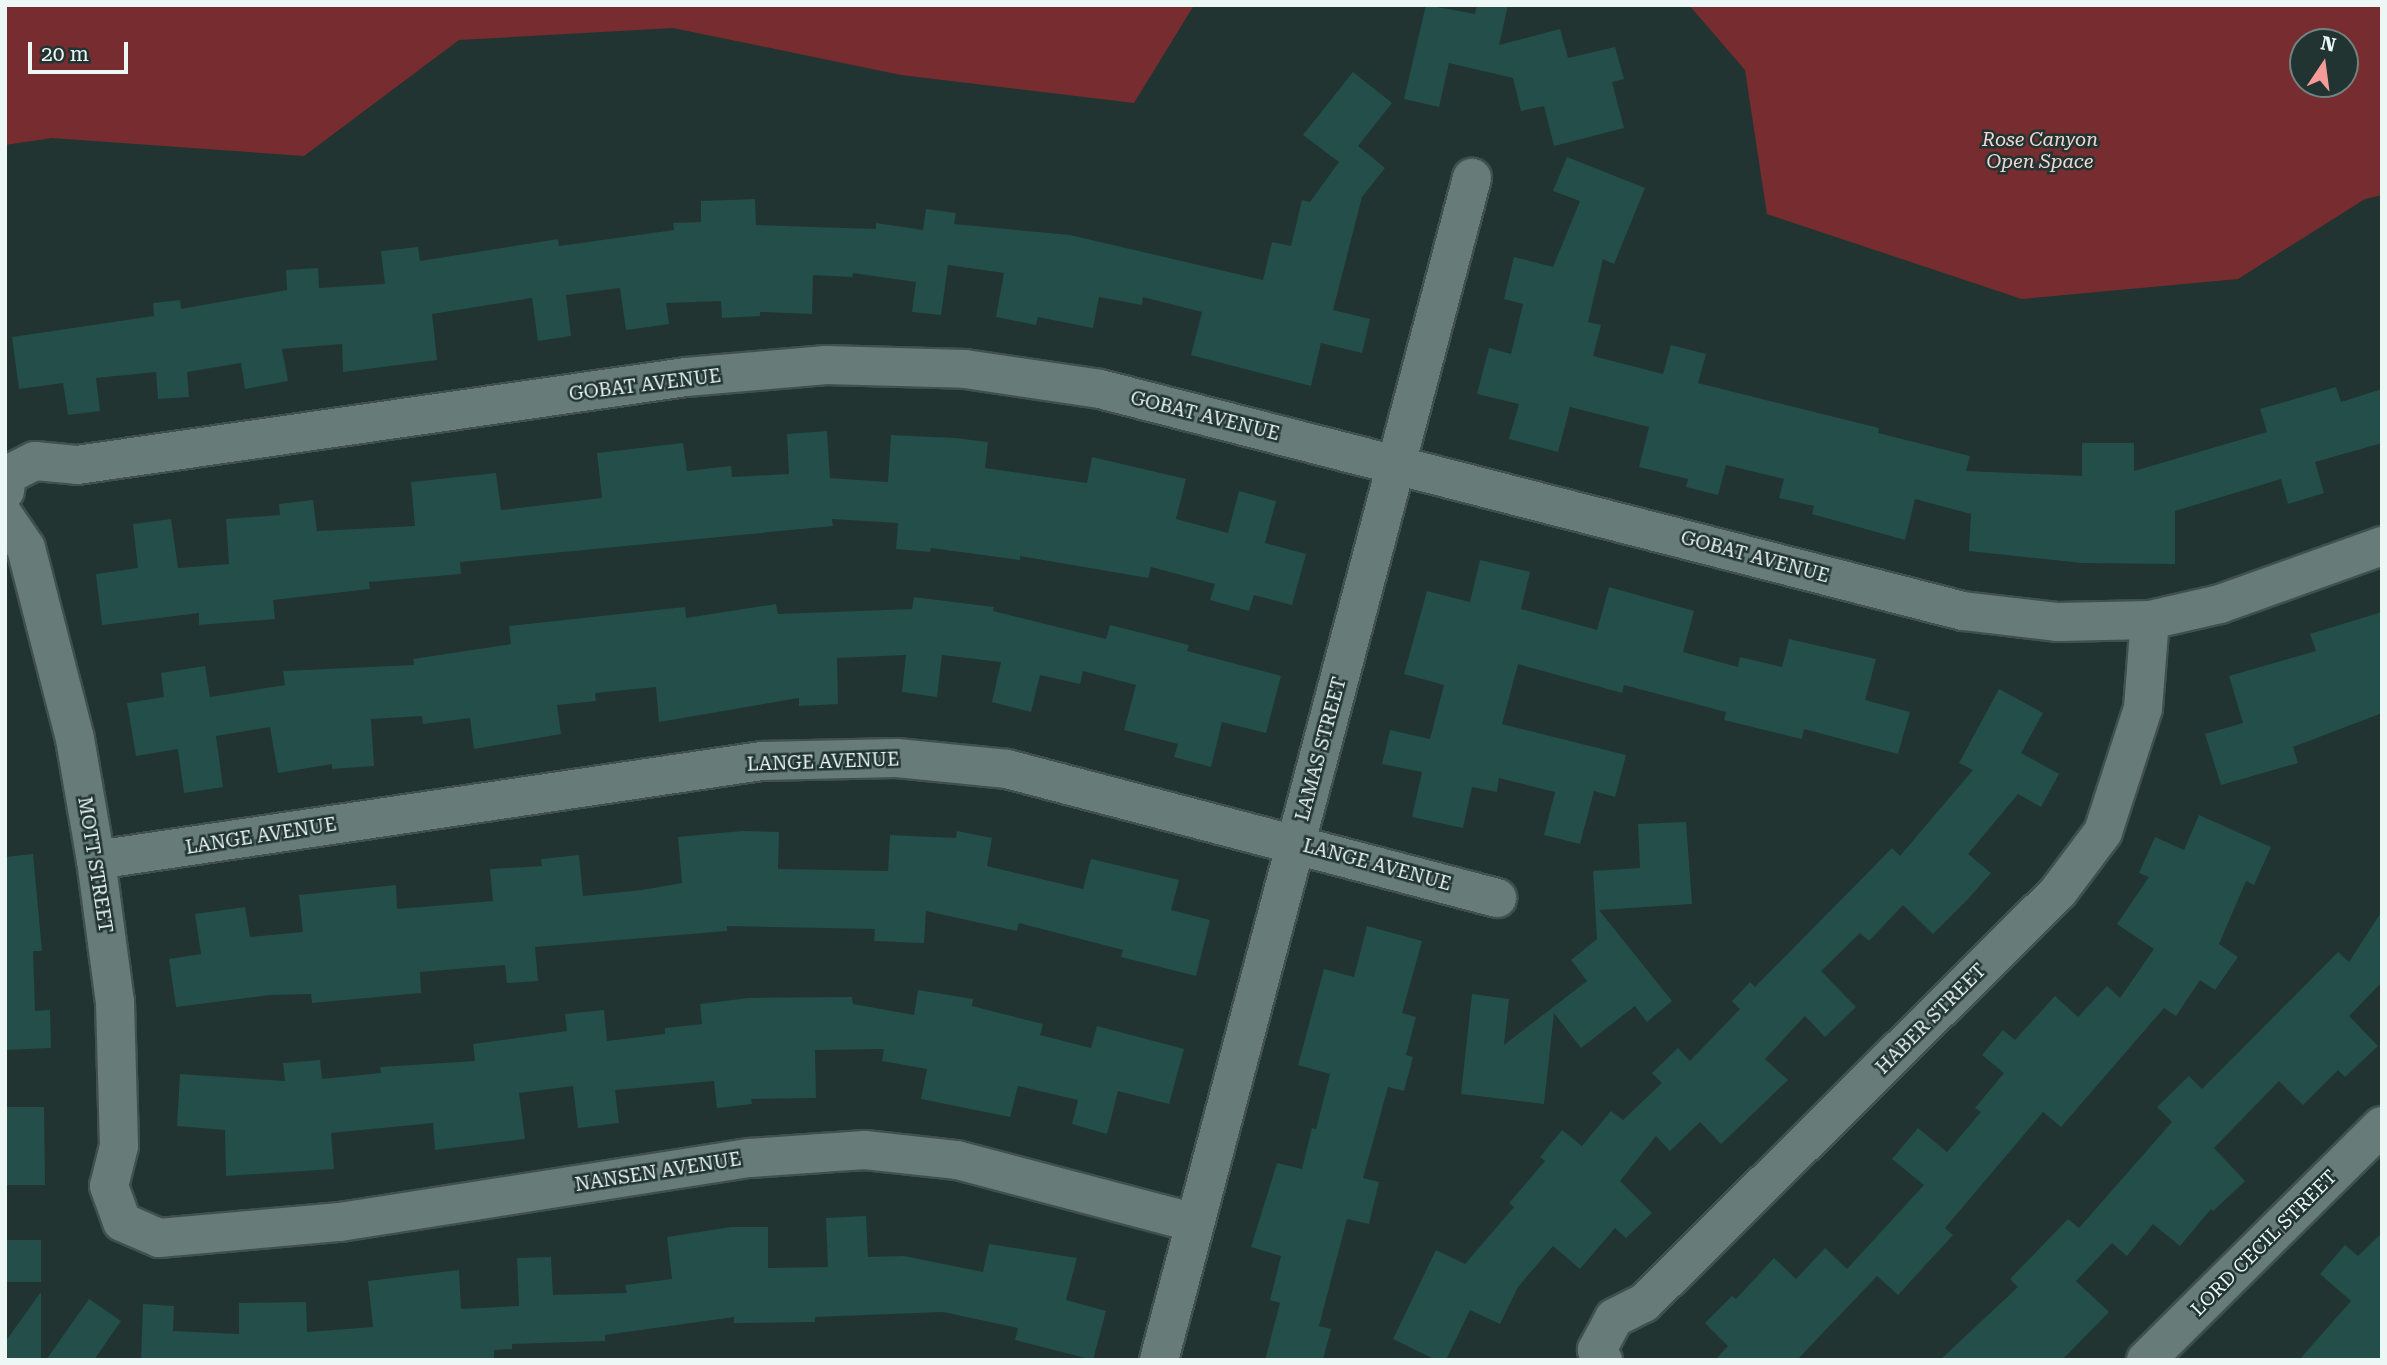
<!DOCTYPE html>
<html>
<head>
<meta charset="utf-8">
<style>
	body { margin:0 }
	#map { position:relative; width:2387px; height:1365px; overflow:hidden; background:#213431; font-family:"Roboto Serif",serif }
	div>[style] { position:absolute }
	.green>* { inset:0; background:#772d2f }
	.building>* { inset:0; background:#234e49 }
	.roads { filter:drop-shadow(2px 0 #3f504e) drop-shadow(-2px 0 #3f504e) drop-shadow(0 2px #3f504e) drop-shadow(0 -2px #3f504e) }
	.minor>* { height:38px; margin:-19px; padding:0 19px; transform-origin:19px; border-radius:19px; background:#677c79 }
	span { translate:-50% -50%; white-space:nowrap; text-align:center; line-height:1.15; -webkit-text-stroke:5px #213431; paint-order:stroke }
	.park-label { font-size:19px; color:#f1d6d4; font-style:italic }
	.street-label { font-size:19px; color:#ecf7f6 }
	.frame { position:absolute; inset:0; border:7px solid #ecf7f6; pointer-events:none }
	.north { position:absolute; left:2289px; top:28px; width:70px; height:70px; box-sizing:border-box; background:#213431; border:2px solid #728280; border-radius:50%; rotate:13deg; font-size:19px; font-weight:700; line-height:28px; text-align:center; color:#ecf7f6 }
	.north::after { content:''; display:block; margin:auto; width:24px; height:32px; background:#f59b99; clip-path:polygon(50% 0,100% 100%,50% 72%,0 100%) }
	.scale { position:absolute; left:28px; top:42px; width:100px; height:32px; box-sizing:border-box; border:4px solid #ecf7f6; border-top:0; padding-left:9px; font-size:21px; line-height:24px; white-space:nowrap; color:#ecf7f6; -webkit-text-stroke:5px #213431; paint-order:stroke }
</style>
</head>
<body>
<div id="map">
	<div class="green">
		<div style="clip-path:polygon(5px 5px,1194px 5px,1134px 103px,901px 75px,673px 28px,459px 40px,304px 156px,52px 138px,5px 145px)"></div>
		<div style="clip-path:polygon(evenodd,1689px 5px,2382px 5px,2382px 195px,2365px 199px,2238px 279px,2022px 299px,1767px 214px,1745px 70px,1689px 5px,2303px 42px,2345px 42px,2345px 84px,2303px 84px,2303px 42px)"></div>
	</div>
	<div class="building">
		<div style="clip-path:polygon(1426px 5px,1475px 14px,1477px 5px,1508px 5px,1499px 45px,1560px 29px,1568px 58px,1615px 47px,1624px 79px,1612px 82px,1624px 128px,1554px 146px,1544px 106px,1521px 111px,1513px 78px,1449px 63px,1439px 107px,1404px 99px)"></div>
		<div style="clip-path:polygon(1353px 72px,1392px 103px,1358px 146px,1385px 168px,1362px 197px,1333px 310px,1370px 319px,1362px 353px,1321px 343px,1311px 386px,1191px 355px,1202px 312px,1143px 297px,1142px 305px,1099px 297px,1093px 328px,1038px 317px,1036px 325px,996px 317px,1004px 273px,948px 265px,941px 315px,912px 312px,916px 282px,853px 273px,852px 277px,813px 275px,812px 314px,760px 312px,760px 316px,722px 318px,721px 301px,666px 303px,669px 324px,626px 330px,620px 288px,566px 295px,571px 336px,538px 341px,532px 298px,432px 314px,437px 360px,343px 372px,342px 344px,282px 349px,288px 381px,245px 389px,241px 363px,187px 372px,189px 397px,158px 399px,156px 372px,96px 378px,100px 411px,68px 415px,63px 383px,19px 389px,12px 337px,154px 316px,153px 303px,180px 300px,181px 309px,287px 290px,286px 270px,318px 268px,319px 288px,385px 284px,381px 251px,418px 247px,420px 261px,558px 239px,559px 246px,674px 230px,673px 223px,701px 222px,701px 201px,755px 199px,756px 225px,876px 229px,876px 223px,923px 230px,926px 209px,956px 213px,954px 224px,1070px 235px,1263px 280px,1272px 242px,1291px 246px,1302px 200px,1310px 202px,1339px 162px,1303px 135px)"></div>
		<div style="clip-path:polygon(1567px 157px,1645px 188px,1614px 264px,1603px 259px,1588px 322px,1601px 325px,1593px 356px,1663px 374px,1671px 345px,1706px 354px,1698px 383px,1879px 428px,1878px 433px,1970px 456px,1966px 471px,2082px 476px,2082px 443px,2134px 443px,2134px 471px,2267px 432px,2260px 409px,2336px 387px,2341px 402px,2382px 389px,2382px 443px,2315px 462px,2324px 493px,2288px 504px,2281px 479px,2175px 511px,2175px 564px,2082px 563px,1969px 551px,1971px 514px,1915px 499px,1905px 540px,1812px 514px,1814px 506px,1779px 498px,1784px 479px,1726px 465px,1718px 495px,1686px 487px,1688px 479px,1639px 467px,1649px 427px,1570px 407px,1558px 452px,1509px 439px,1519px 404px,1477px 394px,1489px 348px,1511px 354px,1523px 304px,1504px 299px,1514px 257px,1553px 267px,1580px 201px,1553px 191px)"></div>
		<div style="clip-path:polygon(827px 431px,830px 478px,888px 482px,891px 435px,955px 438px,988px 442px,985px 468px,1087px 483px,1092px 457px,1186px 479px,1176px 519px,1228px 533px,1239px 491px,1276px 501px,1265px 543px,1306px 554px,1292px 605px,1254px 595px,1249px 611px,1210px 600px,1215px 584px,1151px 567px,1148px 578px,1020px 556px,1020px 560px,931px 548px,930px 552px,896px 549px,898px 523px,832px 519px,833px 526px,460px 562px,461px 574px,369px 582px,370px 589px,273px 600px,275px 619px,199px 625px,199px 613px,102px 625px,96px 574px,138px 568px,133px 524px,171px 519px,178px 568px,229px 564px,226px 519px,280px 515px,279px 504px,313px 500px,317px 531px,415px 526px,411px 482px,496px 473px,501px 510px,602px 498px,597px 453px,683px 443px,687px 471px,731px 466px,732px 477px,789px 474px,787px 434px)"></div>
		<div style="clip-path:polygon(1480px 560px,1530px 572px,1521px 609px,1597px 630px,1609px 587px,1694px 611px,1683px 652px,1738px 667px,1740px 657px,1782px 667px,1789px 639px,1876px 659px,1865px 700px,1910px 712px,1898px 754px,1804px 729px,1802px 739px,1724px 720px,1726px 712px,1624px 685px,1622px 693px,1518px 664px,1502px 724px,1626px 755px,1615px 797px,1594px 791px,1580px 844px,1544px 835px,1555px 792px,1499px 778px,1497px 792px,1472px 787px,1463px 828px,1412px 817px,1422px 772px,1382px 764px,1390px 730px,1430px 739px,1444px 685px,1404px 674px,1427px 591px,1470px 602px)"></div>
		<div style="clip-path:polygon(914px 597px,994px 607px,993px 611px,1106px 639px,1110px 625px,1189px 645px,1187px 651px,1281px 676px,1266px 733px,1222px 722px,1211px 767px,1174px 757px,1178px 744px,1124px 730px,1136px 685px,1083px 671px,1080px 684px,1040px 675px,1031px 712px,992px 702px,1001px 662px,942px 655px,937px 697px,902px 692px,906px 655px,837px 658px,838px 704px,799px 706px,799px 698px,659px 722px,656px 687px,595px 693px,596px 701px,557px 705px,561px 734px,474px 749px,470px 718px,423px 724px,422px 716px,371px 719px,374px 766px,332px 769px,332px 764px,278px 773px,270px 727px,216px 736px,223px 787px,184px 793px,178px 749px,136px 756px,127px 703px,164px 697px,161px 673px,205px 666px,210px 697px,285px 685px,283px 671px,414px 665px,413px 659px,511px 644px,509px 626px,685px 607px,686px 618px,776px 604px,778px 614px,912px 609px)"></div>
		<div style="clip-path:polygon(2382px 612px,2382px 713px,2293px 747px,2298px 763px,2221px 785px,2205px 734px,2243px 723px,2229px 676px,2316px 651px,2310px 634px)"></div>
		<div style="clip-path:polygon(1999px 689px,2043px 713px,2021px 753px,2059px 774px,2041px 807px,2018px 794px,1968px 854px,1991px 873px,1968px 899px,1933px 934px,1903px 905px,1869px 941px,1860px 933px,1821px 971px,1856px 1007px,1825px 1037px,1805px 1016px,1765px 1059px,1788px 1080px,1721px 1144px,1700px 1122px,1670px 1151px,1656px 1136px,1620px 1181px,1652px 1213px,1626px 1238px,1615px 1228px,1580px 1269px,1553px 1246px,1518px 1287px,1500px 1324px,1470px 1310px,1446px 1360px,1436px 1360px,1393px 1339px,1436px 1250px,1465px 1264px,1514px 1207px,1509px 1203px,1545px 1161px,1540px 1157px,1562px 1130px,1582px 1146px,1611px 1111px,1623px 1120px,1662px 1083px,1652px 1073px,1678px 1048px,1690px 1061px,1740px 1009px,1732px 1001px,1750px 982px,1755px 987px,1892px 848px,1900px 856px,1973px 770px,1959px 763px)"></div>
		<div style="clip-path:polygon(2199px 815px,2271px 847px,2254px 885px,2246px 881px,2219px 944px,2238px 957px,2215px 990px,2200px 980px,2176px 1016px,2164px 1008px,2061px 1127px,2043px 1112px,1945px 1228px,1953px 1235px,1898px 1295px,1877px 1276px,1797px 1360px,1715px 1360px,1728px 1346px,1705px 1323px,1732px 1296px,1736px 1299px,1774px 1258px,1796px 1279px,1825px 1248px,1847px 1269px,1924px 1185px,1892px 1159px,1918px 1128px,1947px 1152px,1981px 1112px,1975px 1108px,2004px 1073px,1982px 1055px,2003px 1030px,2015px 1040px,2055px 996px,2078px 1017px,2107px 986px,2120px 998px,2154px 949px,2117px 924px,2149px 877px,2139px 873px,2155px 837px,2184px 850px)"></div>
		<div style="clip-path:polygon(1686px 822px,1692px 904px,1599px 910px,1672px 1001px,1647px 1022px,1635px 1006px,1581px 1048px,1554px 1013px,1544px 1104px,1461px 1094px,1472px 994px,1509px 999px,1504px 1045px,1587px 981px,1571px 960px,1597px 939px,1593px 871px,1640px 868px,1638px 824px)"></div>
		<div style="clip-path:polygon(742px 831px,779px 832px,778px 869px,888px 871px,890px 835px,956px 838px,957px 831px,992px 838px,987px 866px,1083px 889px,1091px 859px,1179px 880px,1171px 910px,1210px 920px,1196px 976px,1121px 957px,1123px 950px,1019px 923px,1017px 931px,926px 911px,924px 943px,874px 941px,875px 929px,727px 926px,727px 931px,535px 947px,538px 981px,507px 983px,505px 965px,420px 972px,421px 993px,312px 1003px,311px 994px,269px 995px,176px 1007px,169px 959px,201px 954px,195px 914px,245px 907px,250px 937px,303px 932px,299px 895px,396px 885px,397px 909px,493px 901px,490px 869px,542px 866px,541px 859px,579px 855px,583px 896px,642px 890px,682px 883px,678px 837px)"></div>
		<div style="clip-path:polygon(33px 854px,42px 951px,33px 951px,35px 1011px,50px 1010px,51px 1048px,5px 1050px,5px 857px)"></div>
		<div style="clip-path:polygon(2382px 911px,2382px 982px,2349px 1016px,2378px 1046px,2345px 1077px,2338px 1070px,2303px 1105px,2279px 1081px,2214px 1148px,2245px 1181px,2213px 1211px,2211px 1209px,2180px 1246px,2153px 1224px,2127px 1256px,2112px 1243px,2076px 1281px,2109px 1312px,2062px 1360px,1940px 1360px,2018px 1287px,2010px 1279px,2068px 1219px,2079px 1228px,2172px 1122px,2157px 1107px,2189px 1076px,2202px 1089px,2338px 952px,2349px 962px)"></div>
		<div style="clip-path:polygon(1367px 926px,1422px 941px,1402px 1013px,1416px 1017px,1406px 1055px,1413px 1057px,1404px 1091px,1388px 1087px,1363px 1178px,1379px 1182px,1369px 1224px,1347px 1219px,1319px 1326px,1331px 1329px,1323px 1360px,1265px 1360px,1280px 1303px,1270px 1300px,1281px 1256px,1251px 1247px,1277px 1163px,1302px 1169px,1312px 1128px,1316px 1129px,1330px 1074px,1298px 1065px,1324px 969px,1354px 977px)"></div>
		<div style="clip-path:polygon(918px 990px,973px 999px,972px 1006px,1043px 1024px,1040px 1035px,1091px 1048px,1097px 1026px,1184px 1049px,1169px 1104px,1118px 1091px,1107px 1134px,1072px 1124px,1078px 1100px,1018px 1086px,1010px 1117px,921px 1099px,927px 1069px,882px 1061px,884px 1049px,815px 1050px,816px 1098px,751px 1099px,752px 1104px,717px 1108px,714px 1081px,615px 1090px,619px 1123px,578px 1128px,573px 1086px,519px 1093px,525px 1139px,435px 1150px,433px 1123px,331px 1133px,334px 1169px,226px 1176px,225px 1130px,177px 1126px,180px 1074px,285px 1081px,283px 1063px,320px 1060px,322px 1079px,381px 1073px,380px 1067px,475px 1061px,473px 1044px,567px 1031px,565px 1014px,604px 1010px,607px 1041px,665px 1034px,665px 1028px,702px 1024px,700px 1004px,748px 998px,852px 997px,853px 1004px,914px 1015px)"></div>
		<div style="clip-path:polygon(5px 1107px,44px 1107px,45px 1185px,5px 1185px)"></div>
		<div style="clip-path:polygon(866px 1216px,868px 1257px,904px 1256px,983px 1272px,989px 1244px,1077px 1258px,1066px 1300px,1106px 1311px,1093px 1360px,1015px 1340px,1018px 1328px,943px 1312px,815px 1317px,815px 1322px,734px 1323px,734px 1317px,605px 1335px,605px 1341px,512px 1344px,512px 1349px,494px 1350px,494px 1360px,141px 1360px,143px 1304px,174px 1306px,173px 1331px,239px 1334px,239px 1303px,306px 1302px,307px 1332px,373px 1327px,368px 1281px,459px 1270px,461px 1309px,519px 1306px,517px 1258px,551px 1257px,553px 1295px,627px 1293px,625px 1285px,672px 1279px,667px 1237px,731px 1227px,768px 1227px,768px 1268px,828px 1267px,826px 1218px)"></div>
		<div style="clip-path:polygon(2382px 1233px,2382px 1360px,2299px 1360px,2351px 1301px,2320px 1274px,2345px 1245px,2358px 1256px)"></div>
		<div style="clip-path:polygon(5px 1240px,41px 1240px,41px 1282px,5px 1282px)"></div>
		<div style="clip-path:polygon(41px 1292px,41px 1360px,5px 1360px,5px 1342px)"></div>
		<div style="clip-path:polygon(89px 1299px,121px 1321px,94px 1360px,46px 1360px)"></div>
	</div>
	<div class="roads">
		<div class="minor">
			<div style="left:5px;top:491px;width:16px;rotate:-83deg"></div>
			<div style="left:7px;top:475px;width:31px;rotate:-27deg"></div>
			<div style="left:35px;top:461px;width:42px;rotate:5.4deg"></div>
			<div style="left:77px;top:465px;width:615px;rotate:-8.22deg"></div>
			<div style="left:686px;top:377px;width:141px;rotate:-4.9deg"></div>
			<div style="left:826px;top:365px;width:139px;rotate:1.6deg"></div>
			<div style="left:965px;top:369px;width:136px;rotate:8.4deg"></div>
			<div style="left:1100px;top:389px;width:891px;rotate:14.43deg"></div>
			<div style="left:1963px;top:611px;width:96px;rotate:6.6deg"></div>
			<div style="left:2058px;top:622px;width:92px;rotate:-1.2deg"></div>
			<div style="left:2150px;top:620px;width:72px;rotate:-12.9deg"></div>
			<div style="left:2220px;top:604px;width:172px;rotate:-19.7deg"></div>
			<div style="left:5px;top:517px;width:37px;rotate:56deg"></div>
			<div style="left:26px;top:548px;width:197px;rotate:75.6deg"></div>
			<div style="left:75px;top:739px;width:123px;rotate:80.2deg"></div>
			<div style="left:96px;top:860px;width:143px;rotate:82.4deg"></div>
			<div style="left:115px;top:1002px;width:144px;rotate:88.4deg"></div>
			<div style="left:119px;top:1146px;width:41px;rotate:104deg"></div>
			<div style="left:109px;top:1186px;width:38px;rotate:70deg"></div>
			<div style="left:122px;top:1222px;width:40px;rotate:23.4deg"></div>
			<div style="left:159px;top:1238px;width:182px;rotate:-5.1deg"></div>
			<div style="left:340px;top:1222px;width:415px;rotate:-8.9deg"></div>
			<div style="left:750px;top:1158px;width:115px;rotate:-4deg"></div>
			<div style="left:865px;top:1150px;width:93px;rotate:6.2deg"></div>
			<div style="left:957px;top:1160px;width:243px;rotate:14.8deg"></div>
			<div style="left:96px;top:860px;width:673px;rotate:-8.46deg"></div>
			<div style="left:762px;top:761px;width:135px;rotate:-1.3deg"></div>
			<div style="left:897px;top:758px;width:111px;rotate:5.7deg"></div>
			<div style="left:1007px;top:769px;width:507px;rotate:14.75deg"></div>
			<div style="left:1159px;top:1360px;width:1223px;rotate:-75.17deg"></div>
			<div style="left:1603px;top:1360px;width:12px;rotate:-121deg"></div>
			<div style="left:1597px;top:1350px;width:36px;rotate:-62deg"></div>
			<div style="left:1614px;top:1318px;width:34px;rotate:-27deg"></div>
			<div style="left:1644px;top:1303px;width:583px;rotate:-44.79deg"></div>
			<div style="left:2058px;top:892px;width:75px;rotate:-53.1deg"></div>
			<div style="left:2103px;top:832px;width:130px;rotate:-72.1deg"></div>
			<div style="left:2143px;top:708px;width:88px;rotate:-85.5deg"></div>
			<div style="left:2146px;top:1360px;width:332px;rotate:-44.8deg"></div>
		</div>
	</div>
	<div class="park-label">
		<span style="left:2040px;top:151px">Rose Canyon<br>Open Space</span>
	</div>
	<div class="street-label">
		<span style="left:645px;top:385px;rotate:-7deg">GOBAT AVENUE</span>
		<span style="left:1205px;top:416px;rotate:14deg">GOBAT AVENUE</span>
		<span style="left:1755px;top:557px;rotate:15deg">GOBAT AVENUE</span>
		<span style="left:1321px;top:749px;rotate:-75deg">LAMAS STREET</span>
		<span style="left:823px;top:762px;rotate:-2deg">LANGE AVENUE</span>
		<span style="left:261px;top:836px;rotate:-9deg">LANGE AVENUE</span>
		<span style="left:95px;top:865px;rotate:81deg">MOTT STREET</span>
		<span style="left:1377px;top:865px;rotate:15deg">LANGE AVENUE</span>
		<span style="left:1931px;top:1019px;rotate:-45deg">HABER STREET</span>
		<span style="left:658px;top:1172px;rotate:-9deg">NANSEN AVENUE</span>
		<span style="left:2264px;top:1243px;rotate:-45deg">LORD CECIL STREET</span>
	</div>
	<div class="frame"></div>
	<div class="north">N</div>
	<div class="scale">20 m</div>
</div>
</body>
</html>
